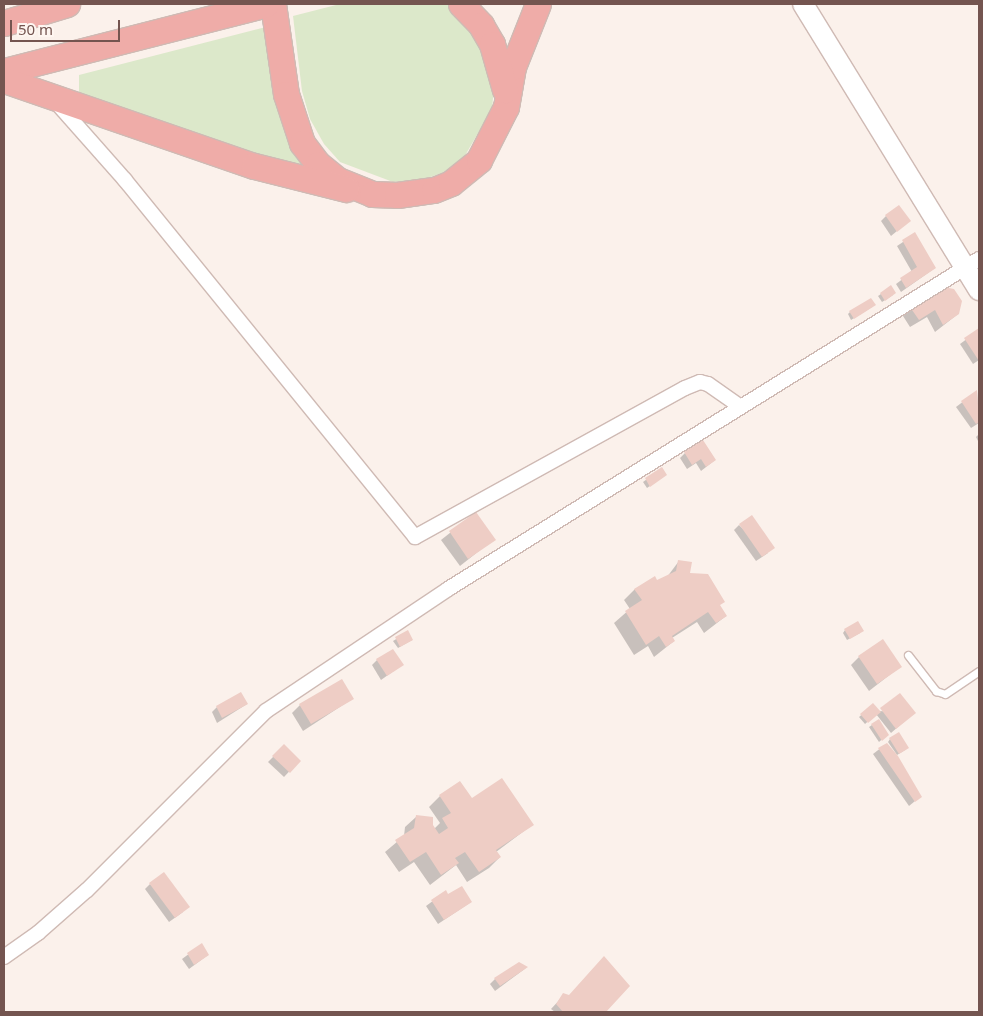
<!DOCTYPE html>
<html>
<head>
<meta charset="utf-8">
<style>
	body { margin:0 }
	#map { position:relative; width:983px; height:1016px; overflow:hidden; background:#fbf1eb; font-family:"Noto Sans",sans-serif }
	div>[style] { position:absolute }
	.green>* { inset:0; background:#dce8ca }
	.shadow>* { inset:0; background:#0003 }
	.building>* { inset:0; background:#eecdc5 }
	.roads { filter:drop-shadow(1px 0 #cfbab4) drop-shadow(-1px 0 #cfbab4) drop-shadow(0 1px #cfbab4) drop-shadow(0 -1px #cfbab4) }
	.lane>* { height:7px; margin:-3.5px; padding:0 3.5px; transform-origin:3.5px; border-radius:3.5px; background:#fff }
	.street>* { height:14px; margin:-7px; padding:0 7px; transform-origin:7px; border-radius:7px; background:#fff }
	.secondary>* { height:20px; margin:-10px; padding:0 10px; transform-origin:10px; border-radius:10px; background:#fff }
	.highway>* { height:25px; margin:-12.5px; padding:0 12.5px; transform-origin:12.5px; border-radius:12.5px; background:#efaca8 }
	span { translate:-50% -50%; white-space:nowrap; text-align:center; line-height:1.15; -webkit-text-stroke:4px #fef6f1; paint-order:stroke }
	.frame { position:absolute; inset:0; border:5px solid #745550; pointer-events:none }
	.scale { position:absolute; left:10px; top:20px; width:110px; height:22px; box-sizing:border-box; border:2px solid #745550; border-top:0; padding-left:6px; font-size:15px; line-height:18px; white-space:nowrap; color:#745550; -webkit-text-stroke:4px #fef6f1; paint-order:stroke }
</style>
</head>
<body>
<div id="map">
	<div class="green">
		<div style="clip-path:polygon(340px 4px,447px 4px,460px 11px,478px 30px,494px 87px,492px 109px,463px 159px,442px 173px,422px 180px,393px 182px,340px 162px,324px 144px,310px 119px,302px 91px,293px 16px)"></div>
		<div style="clip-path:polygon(266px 27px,279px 115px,307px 172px,79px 93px,79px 75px)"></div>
	</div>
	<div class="shadow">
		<div style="clip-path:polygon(886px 216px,909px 221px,891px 236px,881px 221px)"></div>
		<div style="clip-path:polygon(915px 234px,935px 268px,901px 292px,896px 284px,912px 272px,897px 246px)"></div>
		<div style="clip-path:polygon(944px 288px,958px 314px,935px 332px,927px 317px,910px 327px,903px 316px)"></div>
		<div style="clip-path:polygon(881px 294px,893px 295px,882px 302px,878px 296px)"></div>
		<div style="clip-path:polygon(872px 307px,851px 320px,848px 314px,850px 312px)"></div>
		<div style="clip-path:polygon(979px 330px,979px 360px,973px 364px,960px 344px)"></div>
		<div style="clip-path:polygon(977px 391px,979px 423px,971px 428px,956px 407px)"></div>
		<div style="clip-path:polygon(979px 434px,979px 443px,976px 437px)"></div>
		<div style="clip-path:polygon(685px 453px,715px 460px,701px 471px,696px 463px,687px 469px,680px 458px)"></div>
		<div style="clip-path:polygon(661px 469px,663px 477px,647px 488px,643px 482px)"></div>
		<div style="clip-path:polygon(475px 513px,494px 539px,460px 566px,441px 540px)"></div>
		<div style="clip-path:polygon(739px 525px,768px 553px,756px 561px,734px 530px)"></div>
		<div style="clip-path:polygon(679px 561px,726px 616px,704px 633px,697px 622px,672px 638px,674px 641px,654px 657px,648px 646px,634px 655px,614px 623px,630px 609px,624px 600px,635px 589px,667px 577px)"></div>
		<div style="clip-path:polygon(845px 630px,860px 633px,847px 640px,843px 633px)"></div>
		<div style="clip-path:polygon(408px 632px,412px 640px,398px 648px,393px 641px)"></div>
		<div style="clip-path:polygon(859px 657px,901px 666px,869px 691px,851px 665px)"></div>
		<div style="clip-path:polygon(377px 660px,402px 665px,381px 680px,372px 665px)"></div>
		<div style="clip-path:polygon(352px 699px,303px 731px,292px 713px,300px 705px)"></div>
		<div style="clip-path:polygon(247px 704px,217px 723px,212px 712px,217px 707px)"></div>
		<div style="clip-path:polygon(873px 705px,879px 711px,914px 713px,891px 733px,876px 714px,865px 724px,859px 717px)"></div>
		<div style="clip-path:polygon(872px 725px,887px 735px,879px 742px,869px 727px)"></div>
		<div style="clip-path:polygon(890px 739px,905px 750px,897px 755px,888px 742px)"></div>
		<div style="clip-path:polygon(886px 744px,920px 797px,909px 806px,873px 754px)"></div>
		<div style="clip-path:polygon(284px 746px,299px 761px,284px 777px,268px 762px)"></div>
		<div style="clip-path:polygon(440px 796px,472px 800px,532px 825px,496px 852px,500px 857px,489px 868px,467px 882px,456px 865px,430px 885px,414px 862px,399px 872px,385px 852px,404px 836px,405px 827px,416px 817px,434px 829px,440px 823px,429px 807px)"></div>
		<div style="clip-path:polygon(150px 884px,183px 912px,169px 922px,145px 889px)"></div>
		<div style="clip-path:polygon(445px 892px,448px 896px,471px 902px,438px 924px,426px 906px)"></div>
		<div style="clip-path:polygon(201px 945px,208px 955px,189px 969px,182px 959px)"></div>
		<div style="clip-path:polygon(526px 968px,495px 991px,490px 984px,495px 979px)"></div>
		<div style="clip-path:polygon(628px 986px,604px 1012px,555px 1012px,551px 1009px,564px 995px,569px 997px)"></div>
	</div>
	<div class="building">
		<div style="clip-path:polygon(899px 205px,911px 221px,897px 232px,885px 215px)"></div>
		<div style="clip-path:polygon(915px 232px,936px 268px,906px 288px,900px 278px,917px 267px,902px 240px)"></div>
		<div style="clip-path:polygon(891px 285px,896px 293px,885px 301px,880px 293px)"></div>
		<div style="clip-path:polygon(944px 287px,954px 289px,962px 301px,959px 314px,943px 325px,935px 310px,919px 320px,910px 307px)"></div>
		<div style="clip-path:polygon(871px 298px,876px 305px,854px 319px,849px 311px)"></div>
		<div style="clip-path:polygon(979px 328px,979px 361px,964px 338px)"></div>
		<div style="clip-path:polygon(977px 390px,979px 422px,976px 424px,961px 401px)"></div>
		<div style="clip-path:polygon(703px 440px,716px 460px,706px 467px,701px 459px,692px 465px,684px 452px)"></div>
		<div style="clip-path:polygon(662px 467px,667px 475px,650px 487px,645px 478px)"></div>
		<div style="clip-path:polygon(476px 512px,496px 540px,468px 559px,449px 531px)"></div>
		<div style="clip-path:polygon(752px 515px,775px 548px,762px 557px,739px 524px)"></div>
		<div style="clip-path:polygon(678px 560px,692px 562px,690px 573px,708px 574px,725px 602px,720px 605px,727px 616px,716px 623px,708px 612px,672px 636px,675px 641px,666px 647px,659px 636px,646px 645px,625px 611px,642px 600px,634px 589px,655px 576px,657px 580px,676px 571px)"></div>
		<div style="clip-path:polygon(858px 621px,864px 631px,850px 639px,844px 629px)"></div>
		<div style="clip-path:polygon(408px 630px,413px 640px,400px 647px,395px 637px)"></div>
		<div style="clip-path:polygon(883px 639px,902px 667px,877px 684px,858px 656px)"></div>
		<div style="clip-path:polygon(393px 649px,404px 665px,387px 676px,376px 659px)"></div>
		<div style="clip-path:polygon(342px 679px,354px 699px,311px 724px,299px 704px)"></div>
		<div style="clip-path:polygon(241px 692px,248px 704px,222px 718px,216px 706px)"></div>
		<div style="clip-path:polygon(900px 693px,916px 713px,896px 729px,880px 708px)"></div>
		<div style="clip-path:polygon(873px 703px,881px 712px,868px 723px,860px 714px)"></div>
		<div style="clip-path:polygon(879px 719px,889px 735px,882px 741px,871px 724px)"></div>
		<div style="clip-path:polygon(899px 732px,909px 748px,899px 754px,889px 738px)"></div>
		<div style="clip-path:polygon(887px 743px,898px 756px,922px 797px,915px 802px,878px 748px)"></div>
		<div style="clip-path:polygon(284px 744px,301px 761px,290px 773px,272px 756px)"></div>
		<div style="clip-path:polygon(502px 778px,534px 825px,496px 850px,501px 857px,479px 872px,465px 852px,455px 858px,459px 863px,441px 875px,426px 852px,410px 862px,395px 840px,414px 828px,416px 815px,433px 817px,433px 825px,439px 834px,448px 828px,442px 818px,451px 813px,439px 795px,460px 781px,472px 798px)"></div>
		<div style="clip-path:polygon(164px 872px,190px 907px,175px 918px,149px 883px)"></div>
		<div style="clip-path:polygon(462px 886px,472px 902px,444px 920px,431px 900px,446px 890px,448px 894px)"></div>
		<div style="clip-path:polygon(202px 943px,209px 955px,194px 965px,187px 953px)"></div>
		<div style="clip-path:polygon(604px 956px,630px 986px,606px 1012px,563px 1012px,556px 1004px,563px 993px,569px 995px)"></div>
		<div style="clip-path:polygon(519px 962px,528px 967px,500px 986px,494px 978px)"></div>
	</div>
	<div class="roads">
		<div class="lane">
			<div style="left:908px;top:655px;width:46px;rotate:52.1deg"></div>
			<div style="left:936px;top:691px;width:9px;rotate:18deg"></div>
			<div style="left:945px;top:694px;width:41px;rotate:-34.1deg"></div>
		</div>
		<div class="street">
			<div style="left:56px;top:102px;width:104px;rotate:48.5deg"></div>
			<div style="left:125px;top:180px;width:460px;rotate:50.9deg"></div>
			<div style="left:415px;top:537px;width:308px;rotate:-28.9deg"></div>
			<div style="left:685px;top:388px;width:16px;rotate:-22deg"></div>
			<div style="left:700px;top:382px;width:8px;rotate:14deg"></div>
			<div style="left:708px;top:384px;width:39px;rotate:35deg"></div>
			<div style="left:4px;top:957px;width:42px;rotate:-35.2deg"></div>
			<div style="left:38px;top:933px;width:65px;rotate:-41.3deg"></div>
			<div style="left:87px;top:890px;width:253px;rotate:-45deg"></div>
			<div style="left:266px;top:711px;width:219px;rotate:-33.8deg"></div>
			<div style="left:448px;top:589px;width:625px;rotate:-31.86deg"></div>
		</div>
		<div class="secondary">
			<div style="left:803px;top:4px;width:336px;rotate:58.4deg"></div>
		</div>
		<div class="highway">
			<div style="left:273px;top:4px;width:91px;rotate:81.8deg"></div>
			<div style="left:286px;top:94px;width:52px;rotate:71.9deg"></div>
			<div style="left:302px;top:143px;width:26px;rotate:53deg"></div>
			<div style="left:318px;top:164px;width:26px;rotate:39deg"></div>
			<div style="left:338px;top:180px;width:37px;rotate:22deg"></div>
			<div style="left:372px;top:194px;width:25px;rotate:2deg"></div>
			<div style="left:397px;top:195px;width:37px;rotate:-8deg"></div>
			<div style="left:434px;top:190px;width:18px;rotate:-22deg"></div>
			<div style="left:451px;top:183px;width:36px;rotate:-39deg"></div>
			<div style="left:479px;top:160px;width:59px;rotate:-63deg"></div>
			<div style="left:506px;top:107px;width:41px;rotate:-80.1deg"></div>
			<div style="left:513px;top:67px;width:68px;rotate:-68.4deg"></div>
			<div style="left:461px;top:4px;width:29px;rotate:46deg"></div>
			<div style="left:481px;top:25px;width:22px;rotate:60deg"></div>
			<div style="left:492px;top:44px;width:48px;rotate:74.2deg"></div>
			<div style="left:4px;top:23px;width:66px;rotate:-16.8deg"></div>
			<div style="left:4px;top:71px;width:270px;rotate:-14.3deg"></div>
			<div style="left:4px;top:80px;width:264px;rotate:19deg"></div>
			<div style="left:254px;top:166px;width:95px;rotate:14deg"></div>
		</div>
	</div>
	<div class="frame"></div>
	<div class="scale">50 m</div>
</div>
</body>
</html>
